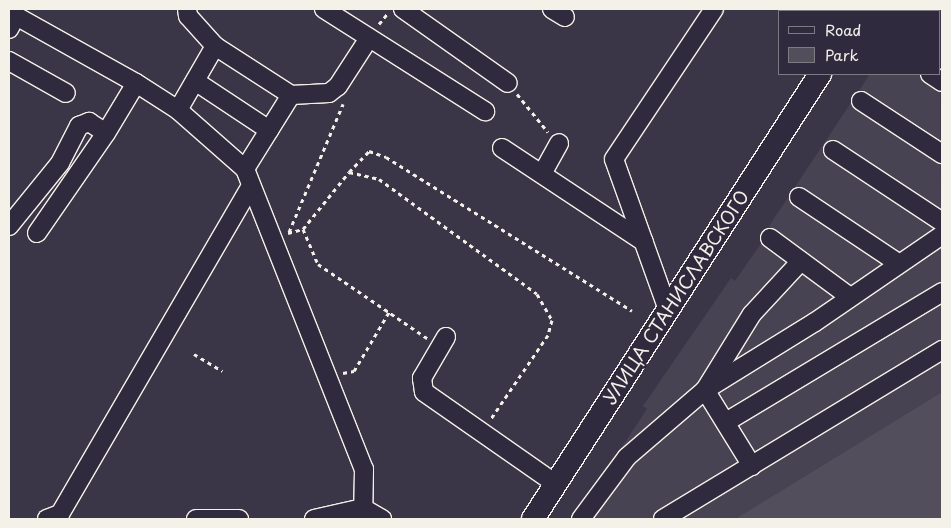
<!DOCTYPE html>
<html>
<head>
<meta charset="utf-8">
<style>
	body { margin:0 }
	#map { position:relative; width:951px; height:528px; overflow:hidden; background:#3b3647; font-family:"Playpen Sans",sans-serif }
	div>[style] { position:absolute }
	.built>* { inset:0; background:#484352 }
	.green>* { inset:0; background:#534e5c }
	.path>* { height:3px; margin-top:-1.5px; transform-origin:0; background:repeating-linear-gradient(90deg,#f4f1e8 0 4px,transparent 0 8px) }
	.roads { filter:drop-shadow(1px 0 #f4f1e8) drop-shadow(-1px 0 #f4f1e8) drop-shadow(0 1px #f4f1e8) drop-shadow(0 -1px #f4f1e8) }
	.minor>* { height:18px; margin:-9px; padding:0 9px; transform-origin:9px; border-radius:9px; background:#2f2a3d }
	.major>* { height:22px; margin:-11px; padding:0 11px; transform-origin:11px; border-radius:11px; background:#2f2a3d }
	span { translate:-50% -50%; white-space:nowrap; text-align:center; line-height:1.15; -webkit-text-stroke:5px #2f2a3d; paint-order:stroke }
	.street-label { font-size:18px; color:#f4f1e8 }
	.frame { position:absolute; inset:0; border:10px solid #f4f1e8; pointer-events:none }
	.legend { position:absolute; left:778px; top:10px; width:162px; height:65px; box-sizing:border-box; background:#2f2a3d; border:1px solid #7e7a81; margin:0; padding:6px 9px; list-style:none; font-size:15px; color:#f4f1e8 }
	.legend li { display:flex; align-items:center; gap:10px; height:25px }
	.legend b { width:25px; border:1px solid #7e7a81 }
</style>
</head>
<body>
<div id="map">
	<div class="built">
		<div style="clip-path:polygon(940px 62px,942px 392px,735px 519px,574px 519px,647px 409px,643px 406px,731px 278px,735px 281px,762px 242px,769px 226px,870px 74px,940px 74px)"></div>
	</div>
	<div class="green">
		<div style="clip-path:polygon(942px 392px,942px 519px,735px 519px)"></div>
	</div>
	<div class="path">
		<div style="left:379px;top:24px;width:14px;rotate:-51deg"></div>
		<div style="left:517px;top:94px;width:49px;rotate:50.8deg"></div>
		<div style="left:349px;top:172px;width:29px;rotate:-46deg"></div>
		<div style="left:369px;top:151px;width:18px;rotate:19deg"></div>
		<div style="left:386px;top:157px;width:290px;rotate:32deg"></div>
		<div style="left:303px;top:229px;width:73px;rotate:-51.1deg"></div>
		<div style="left:349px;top:172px;width:31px;rotate:13deg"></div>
		<div style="left:379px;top:179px;width:195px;rotate:36deg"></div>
		<div style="left:537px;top:294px;width:30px;rotate:60deg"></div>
		<div style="left:552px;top:320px;width:16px;rotate:105deg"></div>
		<div style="left:548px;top:335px;width:103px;rotate:124.3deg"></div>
		<div style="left:289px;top:232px;width:139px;rotate:-67.1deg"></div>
		<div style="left:288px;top:233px;width:16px;rotate:-15deg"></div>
		<div style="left:303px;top:229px;width:38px;rotate:67deg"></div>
		<div style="left:318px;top:264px;width:132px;rotate:34.2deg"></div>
		<div style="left:194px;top:354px;width:33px;rotate:31deg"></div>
		<div style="left:343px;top:373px;width:11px;rotate:-10deg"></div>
		<div style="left:354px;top:371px;width:69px;rotate:-59.3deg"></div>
	</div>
	<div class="roads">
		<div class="minor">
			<div style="left:324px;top:9px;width:191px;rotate:32.4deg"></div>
			<div style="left:403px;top:9px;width:128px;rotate:35.2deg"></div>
			<div style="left:552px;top:9px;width:15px;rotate:32deg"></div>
			<div style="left:9px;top:29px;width:15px;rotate:-62deg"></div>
			<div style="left:16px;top:16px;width:137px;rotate:29.2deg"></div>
			<div style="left:136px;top:83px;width:50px;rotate:32.7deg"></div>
			<div style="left:178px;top:110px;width:74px;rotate:-60deg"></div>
			<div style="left:215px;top:46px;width:40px;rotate:-132deg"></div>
			<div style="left:188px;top:16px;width:7px;rotate:-98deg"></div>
			<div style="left:215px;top:46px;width:90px;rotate:32.8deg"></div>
			<div style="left:291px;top:95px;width:87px;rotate:121.9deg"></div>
			<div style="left:245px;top:169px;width:323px;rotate:68.4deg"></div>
			<div style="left:364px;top:469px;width:50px;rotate:91.1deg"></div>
			<div style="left:9px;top:61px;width:65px;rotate:29.3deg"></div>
			<div style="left:930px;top:74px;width:14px;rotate:34deg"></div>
			<div style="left:195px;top:81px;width:89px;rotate:33.5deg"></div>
			<div style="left:291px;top:95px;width:38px;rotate:-3deg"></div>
			<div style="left:329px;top:93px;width:11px;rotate:-38deg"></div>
			<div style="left:338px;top:86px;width:57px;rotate:-57.1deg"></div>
			<div style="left:861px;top:101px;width:97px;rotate:33.2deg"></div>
			<div style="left:178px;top:110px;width:89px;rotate:41.4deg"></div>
			<div style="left:502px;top:148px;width:170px;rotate:33.5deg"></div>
			<div style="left:833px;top:150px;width:131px;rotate:33.4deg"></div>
			<div style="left:542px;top:174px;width:35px;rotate:-61deg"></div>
			<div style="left:799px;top:197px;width:119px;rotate:33.7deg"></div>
			<div style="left:9px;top:226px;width:81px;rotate:-51deg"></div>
			<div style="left:60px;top:163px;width:42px;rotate:-62.8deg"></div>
			<div style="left:79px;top:126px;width:11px;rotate:-22deg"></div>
			<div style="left:89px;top:122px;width:20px;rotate:33deg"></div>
			<div style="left:37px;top:233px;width:121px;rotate:-55.4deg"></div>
			<div style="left:106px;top:133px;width:58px;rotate:-59deg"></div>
			<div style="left:770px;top:238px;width:99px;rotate:36.4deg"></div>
			<div style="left:668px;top:310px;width:160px;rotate:-109.7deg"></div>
			<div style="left:614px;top:159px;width:180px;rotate:-56.3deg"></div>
			<div style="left:446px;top:337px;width:48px;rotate:120.3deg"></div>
			<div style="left:422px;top:378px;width:14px;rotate:82deg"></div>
			<div style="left:424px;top:392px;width:161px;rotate:34.9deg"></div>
			<div style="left:726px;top:422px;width:252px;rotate:-31deg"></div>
			<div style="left:752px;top:466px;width:89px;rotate:-121.7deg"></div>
			<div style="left:705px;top:390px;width:89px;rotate:-58.3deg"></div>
			<div style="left:752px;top:314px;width:72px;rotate:-47.2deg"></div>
			<div style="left:47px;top:519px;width:14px;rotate:-21deg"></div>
			<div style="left:60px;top:514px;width:380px;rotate:-59.8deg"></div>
			<div style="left:196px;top:519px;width:43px"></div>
			<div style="left:314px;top:519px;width:50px;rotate:-12.7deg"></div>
			<div style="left:363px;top:508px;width:22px;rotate:30deg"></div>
			<div style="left:581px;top:519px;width:77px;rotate:-53.4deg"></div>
			<div style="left:627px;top:457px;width:103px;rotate:-40.7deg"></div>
			<div style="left:705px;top:390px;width:129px;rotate:-31.7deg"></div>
			<div style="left:815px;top:322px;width:154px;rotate:-34.4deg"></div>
			<div style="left:663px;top:519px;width:326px;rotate:-31.2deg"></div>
		</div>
		<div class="major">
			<div style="left:860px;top:11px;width:3px;rotate:-45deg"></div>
			<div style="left:533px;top:519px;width:530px;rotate:-57.18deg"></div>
		</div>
	</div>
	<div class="street-label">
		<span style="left:676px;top:297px;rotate:-57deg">УЛИЦА СТАНИСЛАВСКОГО</span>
	</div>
	<div class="frame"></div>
	<ul class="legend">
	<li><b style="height:6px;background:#2f2a3d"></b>Road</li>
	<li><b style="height:14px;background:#534e5c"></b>Park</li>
	</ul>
</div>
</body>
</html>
